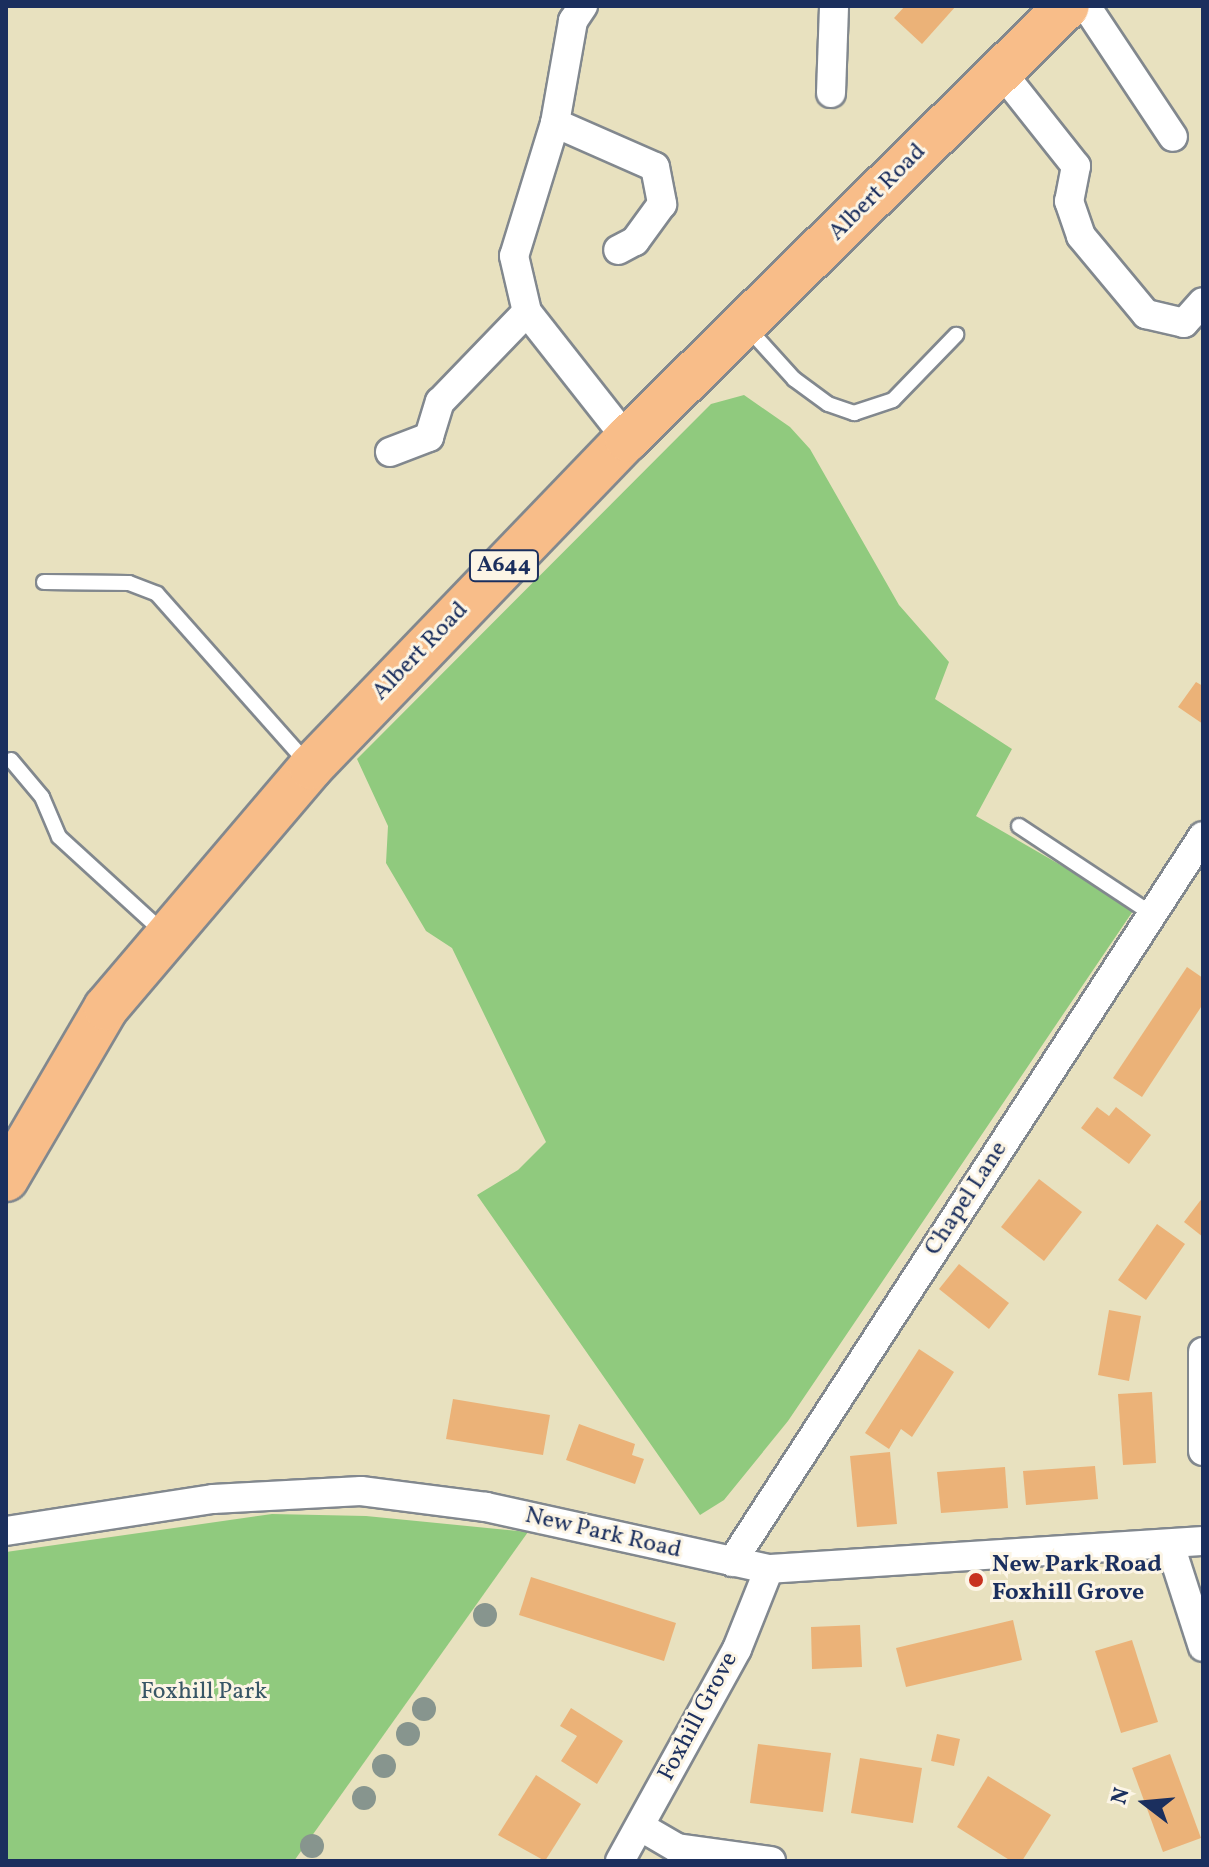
<!DOCTYPE html>
<html>
<head>
<meta charset="utf-8">
<style>
	body { margin:0 }
	#map { position:relative; width:1209px; height:1867px; overflow:hidden; background:#e8e1bf; font-family:Vollkorn,serif }
	div>[style] { position:absolute }
	.green>* { inset:0; background:#90ca7e }
	.building>* { inset:0; background:#ebb278 }
	.roads { filter:drop-shadow(2px 0 #82888e) drop-shadow(-2px 0 #82888e) drop-shadow(0 2px #82888e) drop-shadow(0 -2px #82888e) }
	.lane>* { height:14px; margin:-7px; padding:0 7px; transform-origin:7px; border-radius:7px; background:#fff }
	.street>* { height:28px; margin:-14px; padding:0 14px; transform-origin:14px; border-radius:14px; background:#fff }
	.primary>* { height:44px; margin:-22px; padding:0 22px; transform-origin:22px; border-radius:22px; background:#f8bd89 }
	.trees>* { width:24px; height:24px; margin:-12px; border-radius:50%; background:#87958e }
	.dots>* { width:22px; height:22px; translate:-50% -50%; box-sizing:border-box; border:4px solid #fcf5e5; border-radius:50% }
	span { translate:-50% -50%; white-space:nowrap; text-align:center; line-height:1.15; -webkit-text-stroke:6px #fcf5e5; paint-order:stroke }
	.shield-label span { padding:2px 6px; background:#fcf5e5; border:2px solid; border-radius:6px; -webkit-text-stroke-width:0 }
	.shield-label { font-size:22px; color:#1b2f5e; font-weight:700 }
	.street-label { font-size:24px; color:#1b2f5e }
	.poi-label { font-size:24px; color:#1b2f5e; font-weight:700 }
	.left { translate:0 -50%; text-align:left }
	.park-label { font-size:24px; color:#385666 }
	.frame { position:absolute; inset:0; border:8px solid #1b2f5e; pointer-events:none }
	.north { position:absolute; left:1105px; top:1763px; width:80px; height:80px; -webkit-text-stroke:6px #fcf5e5; paint-order:stroke; rotate:286deg; font-size:22px; font-weight:700; line-height:32px; text-align:center; color:#1b2f5e }
	.north::after { content:''; display:block; margin:auto; width:28px; height:36px; background:#1b2f5e; clip-path:polygon(50% 0,100% 100%,50% 72%,0 100%) }
</style>
</head>
<body>
<div id="map">
	<div class="green">
		<div style="clip-path:polygon(744px 395px,790px 427px,810px 449px,899px 605px,949px 662px,935px 699px,1012px 749px,976px 816px,1135px 908px,788px 1421px,724px 1500px,700px 1515px,477px 1195px,518px 1170px,546px 1142px,452px 948px,426px 931px,386px 863px,388px 826px,357px 759px,711px 404px)"></div>
		<div style="clip-path:polygon(272px 1514px,366px 1516px,528px 1532px,294px 1861px,6px 1861px,6px 1552px)"></div>
	</div>
	<div class="building">
		<div style="clip-path:polygon(905px 6px,956px 6px,922px 44px,894px 18px)"></div>
		<div style="clip-path:polygon(1196px 682px,1203px 686px,1203px 724px,1178px 707px)"></div>
		<div style="clip-path:polygon(1187px 967px,1203px 978px,1203px 1004px,1142px 1097px,1113px 1078px)"></div>
		<div style="clip-path:polygon(1097px 1107px,1109px 1116px,1116px 1107px,1151px 1135px,1129px 1164px,1081px 1128px)"></div>
		<div style="clip-path:polygon(1039px 1179px,1082px 1212px,1044px 1261px,1001px 1227px)"></div>
		<div style="clip-path:polygon(1203px 1197px,1203px 1237px,1184px 1222px)"></div>
		<div style="clip-path:polygon(1157px 1224px,1185px 1244px,1146px 1300px,1118px 1280px)"></div>
		<div style="clip-path:polygon(959px 1264px,1009px 1303px,989px 1329px,939px 1289px)"></div>
		<div style="clip-path:polygon(1109px 1310px,1141px 1316px,1129px 1381px,1098px 1375px)"></div>
		<div style="clip-path:polygon(919px 1349px,954px 1372px,912px 1437px,901px 1429px,889px 1449px,865px 1433px)"></div>
		<div style="clip-path:polygon(1152px 1392px,1156px 1463px,1123px 1465px,1118px 1394px)"></div>
		<div style="clip-path:polygon(453px 1399px,550px 1415px,543px 1455px,446px 1439px)"></div>
		<div style="clip-path:polygon(579px 1424px,635px 1444px,632px 1455px,644px 1459px,635px 1484px,566px 1460px)"></div>
		<div style="clip-path:polygon(890px 1452px,897px 1524px,857px 1527px,850px 1456px)"></div>
		<div style="clip-path:polygon(1095px 1466px,1098px 1499px,1026px 1505px,1023px 1471px)"></div>
		<div style="clip-path:polygon(1005px 1467px,1008px 1508px,941px 1513px,937px 1472px)"></div>
		<div style="clip-path:polygon(531px 1577px,676px 1623px,664px 1661px,519px 1615px)"></div>
		<div style="clip-path:polygon(1013px 1620px,1022px 1660px,906px 1687px,896px 1648px)"></div>
		<div style="clip-path:polygon(860px 1625px,862px 1667px,812px 1669px,811px 1627px)"></div>
		<div style="clip-path:polygon(1132px 1640px,1158px 1722px,1121px 1733px,1095px 1651px)"></div>
		<div style="clip-path:polygon(571px 1708px,623px 1741px,597px 1784px,561px 1761px,577px 1736px,560px 1726px)"></div>
		<div style="clip-path:polygon(937px 1734px,960px 1739px,954px 1766px,931px 1761px)"></div>
		<div style="clip-path:polygon(758px 1744px,831px 1753px,823px 1812px,750px 1803px)"></div>
		<div style="clip-path:polygon(1170px 1754px,1201px 1838px,1163px 1852px,1132px 1768px)"></div>
		<div style="clip-path:polygon(860px 1758px,922px 1768px,913px 1823px,851px 1813px)"></div>
		<div style="clip-path:polygon(536px 1775px,581px 1804px,545px 1861px,498px 1835px)"></div>
		<div style="clip-path:polygon(988px 1776px,1051px 1815px,1022px 1861px,1011px 1861px,957px 1827px)"></div>
	</div>
	<div class="roads">
		<div class="lane">
			<div style="left:746px;top:326px;width:72px;rotate:47.8deg"></div>
			<div style="left:794px;top:379px;width:42px;rotate:36.3deg"></div>
			<div style="left:828px;top:404px;width:28px;rotate:19deg"></div>
			<div style="left:854px;top:413px;width:41px;rotate:-18.4deg"></div>
			<div style="left:893px;top:400px;width:91px;rotate:-45.9deg"></div>
			<div style="left:44px;top:582px;width:85px;rotate:0.7deg"></div>
			<div style="left:129px;top:583px;width:30px;rotate:21deg"></div>
			<div style="left:157px;top:594px;width:227px;rotate:48.4deg"></div>
			<div style="left:11px;top:760px;width:48px;rotate:50deg"></div>
			<div style="left:42px;top:797px;width:43px;rotate:67deg"></div>
			<div style="left:59px;top:837px;width:142px;rotate:42.4deg"></div>
			<div style="left:1019px;top:826px;width:159px;rotate:33.5deg"></div>
		</div>
		<div class="street">
			<div style="left:583px;top:6px;width:18px;rotate:124deg"></div>
			<div style="left:573px;top:21px;width:104px;rotate:100deg"></div>
			<div style="left:555px;top:123px;width:139px;rotate:107.1deg"></div>
			<div style="left:514px;top:256px;width:57px;rotate:76.9deg"></div>
			<div style="left:527px;top:312px;width:162px;rotate:51.8deg"></div>
			<div style="left:1086px;top:6px;width:157px;rotate:56.4deg"></div>
			<div style="left:999px;top:69px;width:124px;rotate:51.6deg"></div>
			<div style="left:1076px;top:166px;width:36px;rotate:101deg"></div>
			<div style="left:1069px;top:201px;width:37px;rotate:71deg"></div>
			<div style="left:1081px;top:236px;width:102px;rotate:50.2deg"></div>
			<div style="left:1146px;top:314px;width:39px;rotate:13deg"></div>
			<div style="left:1184px;top:323px;width:28px;rotate:-48deg"></div>
			<div style="left:831px;top:93px;width:87px;rotate:-88deg"></div>
			<div style="left:555px;top:123px;width:109px;rotate:23.7deg"></div>
			<div style="left:655px;top:167px;width:38px;rotate:79deg"></div>
			<div style="left:662px;top:204px;width:46px;rotate:126.1deg"></div>
			<div style="left:635px;top:241px;width:19px;rotate:152deg"></div>
			<div style="left:390px;top:452px;width:42px;rotate:-21deg"></div>
			<div style="left:429px;top:437px;width:37px;rotate:-73deg"></div>
			<div style="left:440px;top:402px;width:125px;rotate:-46deg"></div>
			<div style="left:1203px;top:1352px;width:99px;rotate:90deg"></div>
			<div style="left:6px;top:1531px;width:209px;rotate:-8.8deg"></div>
			<div style="left:213px;top:1499px;width:148px;rotate:-3.1deg"></div>
			<div style="left:361px;top:1491px;width:126px;rotate:7.3deg"></div>
			<div style="left:486px;top:1507px;width:290px;rotate:12.4deg"></div>
			<div style="left:769px;top:1569px;width:435px;rotate:-3.7deg"></div>
			<div style="left:1170px;top:1545px;width:107px;rotate:72.1deg"></div>
			<div style="left:732px;top:1562px;width:865px;rotate:-57.03deg"></div>
			<div style="left:641px;top:1827px;width:42px;rotate:30.3deg"></div>
			<div style="left:677px;top:1848px;width:95px;rotate:7.9deg"></div>
			<div style="left:620px;top:1861px;width:242px;rotate:-61.1deg"></div>
			<div style="left:737px;top:1649px;width:86px;rotate:-68.2deg"></div>
		</div>
		<div class="primary">
			<div style="left:6px;top:1179px;width:198px;rotate:-59.7deg"></div>
			<div style="left:106px;top:1008px;width:316px;rotate:-49.6deg"></div>
			<div style="left:311px;top:767px;width:455px;rotate:-46.1deg"></div>
			<div style="left:627px;top:439px;width:617px;rotate:-44.54deg"></div>
		</div>
	</div>
	<div class="trees">
		<div style="left:485px;top:1615px"></div>
		<div style="left:424px;top:1709px"></div>
		<div style="left:408px;top:1734px"></div>
		<div style="left:384px;top:1766px"></div>
		<div style="left:364px;top:1798px"></div>
		<div style="left:312px;top:1846px"></div>
	</div>
	<div class="dots">
		<div style="left:976px;top:1580px;background:#c8321e"></div>
	</div>
	<div class="shield-label">
		<span style="left:504px;top:566px">A644</span>
	</div>
	<div class="street-label">
		<span style="left:878px;top:193px;rotate:-45deg">Albert Road</span>
		<span style="left:421px;top:652px;rotate:-46deg">Albert Road</span>
		<span style="left:967px;top:1199px;rotate:-57deg">Chapel Lane</span>
		<span style="left:603px;top:1534px;rotate:13deg">New Park Road</span>
		<span style="left:699px;top:1717px;rotate:-62deg">Foxhill Grove</span>
	</div>
	<div class="poi-label">
		<span class="left" style="left:992px;top:1580px">New Park Road<br>Foxhill Grove</span>
	</div>
	<div class="park-label">
		<span style="left:204px;top:1693px">Foxhill Park</span>
	</div>
	<div class="frame"></div>
	<div class="north">N</div>
</div>
</body>
</html>
